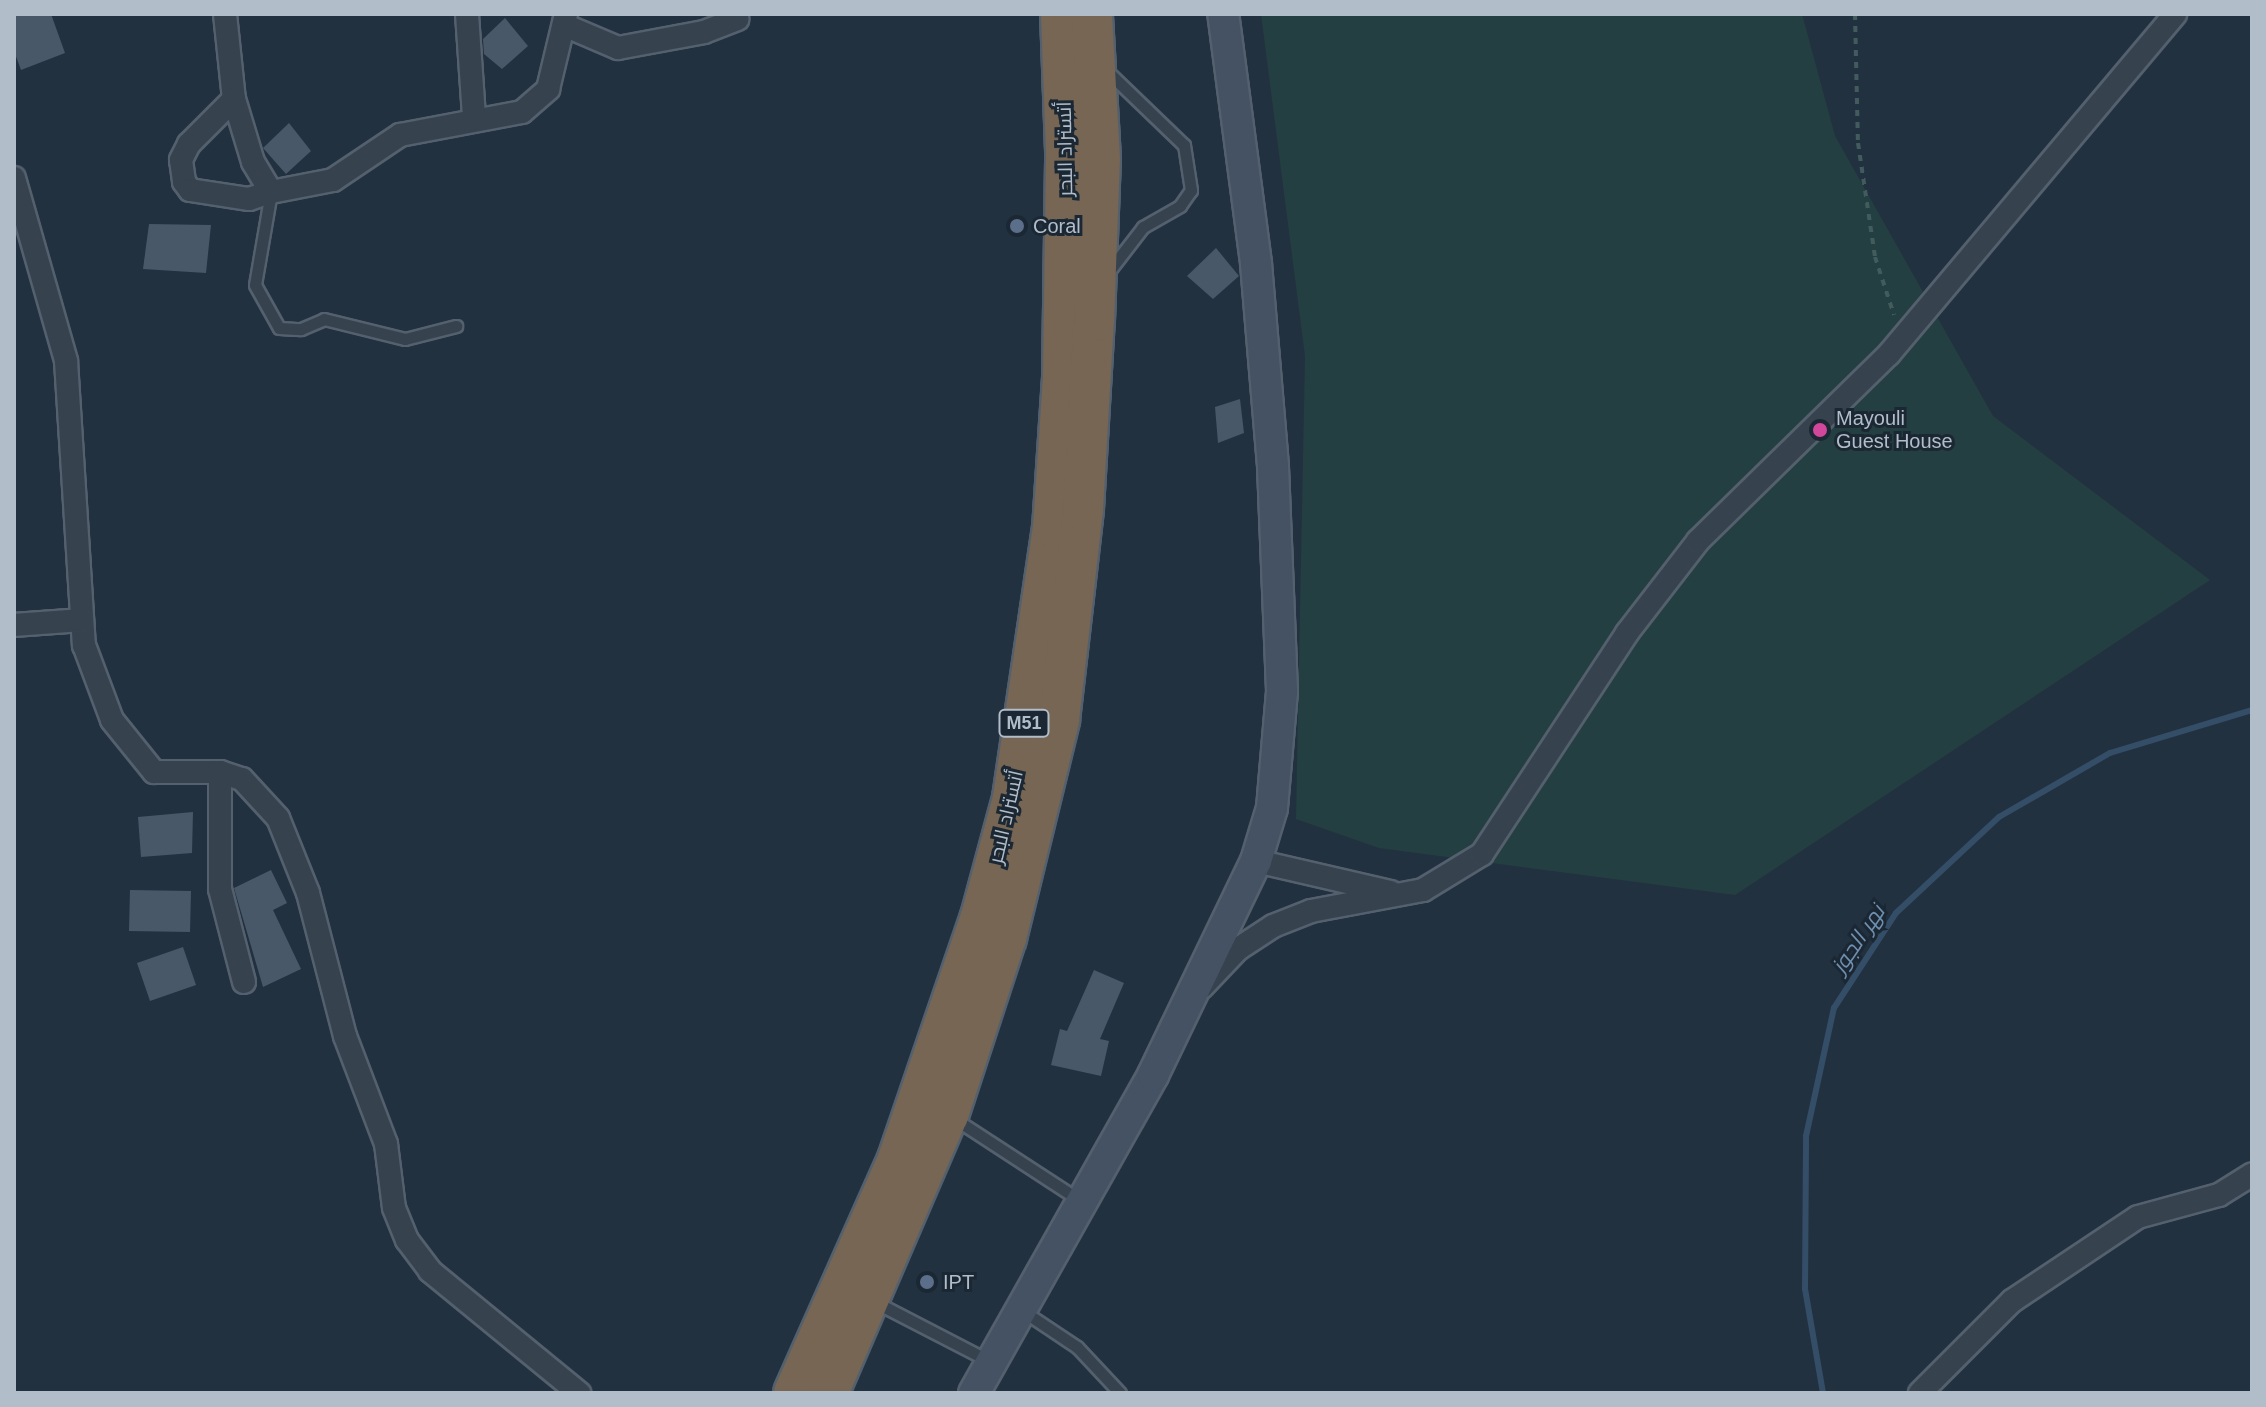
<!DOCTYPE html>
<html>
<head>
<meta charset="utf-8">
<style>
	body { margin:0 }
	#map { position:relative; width:2266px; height:1407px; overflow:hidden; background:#223140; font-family:Helvetica,Cairo,sans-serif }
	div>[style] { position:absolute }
	.green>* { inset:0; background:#243f41 }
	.stream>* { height:6px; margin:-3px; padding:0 3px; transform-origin:3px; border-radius:3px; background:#344e68 }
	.building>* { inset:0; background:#485869 }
	.path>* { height:4px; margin-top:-2px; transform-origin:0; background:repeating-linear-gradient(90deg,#425c5e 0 6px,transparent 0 12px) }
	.roads { filter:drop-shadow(2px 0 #54606d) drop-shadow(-2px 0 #54606d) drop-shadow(0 2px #54606d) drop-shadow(0 -2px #54606d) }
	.lane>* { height:11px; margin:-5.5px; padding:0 5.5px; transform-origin:5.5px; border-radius:5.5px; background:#36434f }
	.street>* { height:22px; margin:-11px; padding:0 11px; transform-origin:11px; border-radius:11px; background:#36434f }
	.secondary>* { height:30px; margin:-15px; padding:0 15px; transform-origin:15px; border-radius:15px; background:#445263 }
	.highway>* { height:40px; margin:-20px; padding:0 20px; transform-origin:20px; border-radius:20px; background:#766653 }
	.dots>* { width:22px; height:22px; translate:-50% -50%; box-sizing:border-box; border:4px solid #1b2834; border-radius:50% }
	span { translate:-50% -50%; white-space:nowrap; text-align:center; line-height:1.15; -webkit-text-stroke:6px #1b2834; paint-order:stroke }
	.shield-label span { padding:2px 6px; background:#1b2834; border:2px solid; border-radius:6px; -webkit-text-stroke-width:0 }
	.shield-label { font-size:18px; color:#b2bdca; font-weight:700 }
	.street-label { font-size:20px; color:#b2bdca }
	.poi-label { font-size:20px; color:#b2bdca }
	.left { translate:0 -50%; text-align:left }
	.water-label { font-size:22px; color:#7090b0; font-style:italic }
	.frame { position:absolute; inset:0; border:16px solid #b2bdca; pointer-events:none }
</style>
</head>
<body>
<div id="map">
	<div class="green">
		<div style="clip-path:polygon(1261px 14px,1802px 14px,1835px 136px,1993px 416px,2210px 580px,1735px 895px,1379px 848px,1296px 819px,1305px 356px)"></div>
	</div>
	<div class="stream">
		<div style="left:1823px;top:1393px;width:106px;rotate:-99.8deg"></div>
		<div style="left:1805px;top:1289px;width:153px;rotate:-89.6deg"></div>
		<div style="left:1806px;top:1136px;width:131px;rotate:-77.7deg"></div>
		<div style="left:1834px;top:1008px;width:113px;rotate:-56.9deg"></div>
		<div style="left:1896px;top:913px;width:141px;rotate:-43deg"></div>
		<div style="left:1999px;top:817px;width:128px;rotate:-30deg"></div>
		<div style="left:2110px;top:753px;width:148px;rotate:-16.8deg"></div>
	</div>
	<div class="building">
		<div style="clip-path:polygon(14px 14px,51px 14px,65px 53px,21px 70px,14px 51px)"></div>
		<div style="clip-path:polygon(505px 18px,528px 46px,502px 69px,484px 54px,483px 39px)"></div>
		<div style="clip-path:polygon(289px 123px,311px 151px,286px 174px,263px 148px)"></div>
		<div style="clip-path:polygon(149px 224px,211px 225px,206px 273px,143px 269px)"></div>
		<div style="clip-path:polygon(1216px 248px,1239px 276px,1213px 299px,1187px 276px)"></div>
		<div style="clip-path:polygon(1240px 399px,1244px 433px,1218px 443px,1215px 407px)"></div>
		<div style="clip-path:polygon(193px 812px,192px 853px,141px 857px,138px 817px)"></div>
		<div style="clip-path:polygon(271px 870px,287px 903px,273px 910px,301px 969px,263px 987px,234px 888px)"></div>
		<div style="clip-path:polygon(130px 890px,191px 891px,190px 932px,129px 931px)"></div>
		<div style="clip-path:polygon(183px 947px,196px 985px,150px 1001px,137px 963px)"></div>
		<div style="clip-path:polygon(1094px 970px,1124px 983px,1100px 1039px,1109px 1041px,1101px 1076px,1051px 1065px,1060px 1029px,1067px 1031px)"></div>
	</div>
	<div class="path">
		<div style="left:1855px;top:14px;width:129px;rotate:88.7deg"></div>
		<div style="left:1858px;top:143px;width:115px;rotate:81.5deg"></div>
		<div style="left:1875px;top:257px;width:61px;rotate:71.9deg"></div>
	</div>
	<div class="roads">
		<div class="lane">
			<div style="left:1107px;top:71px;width:107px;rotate:43.9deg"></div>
			<div style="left:1184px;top:145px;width:46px;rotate:81.2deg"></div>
			<div style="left:1191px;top:190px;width:19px;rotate:125deg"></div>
			<div style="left:1180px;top:206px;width:43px;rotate:150.4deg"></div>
			<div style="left:1143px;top:227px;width:56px;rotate:127.7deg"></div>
			<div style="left:271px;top:192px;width:94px;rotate:99.8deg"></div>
			<div style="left:255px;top:285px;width:49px;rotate:60.8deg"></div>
			<div style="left:279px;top:328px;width:22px;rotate:3deg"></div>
			<div style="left:301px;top:329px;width:25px;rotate:-23deg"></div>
			<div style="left:324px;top:319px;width:83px;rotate:13.9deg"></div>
			<div style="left:405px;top:339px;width:53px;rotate:-14.3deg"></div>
			<div style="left:955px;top:1119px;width:150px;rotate:33.1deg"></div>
			<div style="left:875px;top:1302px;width:131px;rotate:27.3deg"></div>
			<div style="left:1023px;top:1311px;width:65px;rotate:33.7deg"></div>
			<div style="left:1077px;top:1347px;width:63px;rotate:46.9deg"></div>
		</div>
		<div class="street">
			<div style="left:225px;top:14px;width:85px;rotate:84deg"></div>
			<div style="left:234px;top:99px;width:66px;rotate:73.2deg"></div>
			<div style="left:253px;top:162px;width:35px;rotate:59deg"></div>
			<div style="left:271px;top:192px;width:63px;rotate:-11deg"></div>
			<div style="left:333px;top:180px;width:81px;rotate:-33.9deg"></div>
			<div style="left:400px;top:135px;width:124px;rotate:-10.7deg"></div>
			<div style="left:522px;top:112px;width:35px;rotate:-41deg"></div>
			<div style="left:548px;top:89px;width:77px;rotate:-76.5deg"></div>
			<div style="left:467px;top:14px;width:104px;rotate:86.1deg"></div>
			<div style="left:564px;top:25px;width:59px;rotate:23.1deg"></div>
			<div style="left:618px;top:48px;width:87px;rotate:-10.5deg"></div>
			<div style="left:704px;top:32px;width:36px;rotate:-21deg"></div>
			<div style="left:234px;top:99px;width:64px;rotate:135deg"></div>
			<div style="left:189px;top:144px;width:18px;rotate:117deg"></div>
			<div style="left:181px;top:160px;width:22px;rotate:82deg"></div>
			<div style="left:184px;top:182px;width:10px;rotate:53deg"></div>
			<div style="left:190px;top:190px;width:60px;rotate:8.7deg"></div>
			<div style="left:249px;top:199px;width:23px;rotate:-18deg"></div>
			<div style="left:14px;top:178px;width:190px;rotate:74.1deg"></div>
			<div style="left:66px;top:361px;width:285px;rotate:86.4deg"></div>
			<div style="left:84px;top:645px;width:80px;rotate:69.5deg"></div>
			<div style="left:112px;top:720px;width:67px;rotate:51.1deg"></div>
			<div style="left:154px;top:772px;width:66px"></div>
			<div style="left:220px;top:772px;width:23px;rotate:18deg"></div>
			<div style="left:242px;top:779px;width:53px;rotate:47.3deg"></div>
			<div style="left:278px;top:818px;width:81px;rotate:68.2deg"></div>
			<div style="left:308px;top:893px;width:148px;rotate:75.5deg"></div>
			<div style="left:345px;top:1036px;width:116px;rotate:69.2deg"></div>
			<div style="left:386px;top:1144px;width:64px;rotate:82.9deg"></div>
			<div style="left:394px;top:1208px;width:35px;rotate:68deg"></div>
			<div style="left:407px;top:1240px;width:39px;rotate:53deg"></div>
			<div style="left:430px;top:1271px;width:193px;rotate:39.3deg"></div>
			<div style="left:14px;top:625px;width:68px;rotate:-4.2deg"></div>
			<div style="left:220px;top:772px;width:117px;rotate:90deg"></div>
			<div style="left:220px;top:889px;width:96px;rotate:75.5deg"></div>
			<div style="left:1256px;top:861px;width:138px;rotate:13deg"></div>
			<div style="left:1202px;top:987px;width:52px;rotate:-46.5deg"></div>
			<div style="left:1238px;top:949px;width:42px;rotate:-33.3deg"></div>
			<div style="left:1273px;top:926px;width:41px;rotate:-21.5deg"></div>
			<div style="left:1311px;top:911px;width:114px;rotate:-10.6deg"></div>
			<div style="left:1423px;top:890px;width:69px;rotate:-31.4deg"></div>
			<div style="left:1482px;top:854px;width:264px;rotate:-56.7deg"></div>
			<div style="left:1627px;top:633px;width:116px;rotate:-52.3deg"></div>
			<div style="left:1698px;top:541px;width:267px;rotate:-44.4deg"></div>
			<div style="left:1889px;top:354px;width:444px;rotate:-49.9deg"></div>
			<div style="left:1920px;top:1393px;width:130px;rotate:-45deg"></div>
			<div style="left:2012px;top:1301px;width:151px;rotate:-33.7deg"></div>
			<div style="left:2138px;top:1217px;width:84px;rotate:-15.2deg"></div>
			<div style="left:2219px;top:1195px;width:39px;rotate:-32deg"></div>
		</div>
		<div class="secondary">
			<div style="left:974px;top:1393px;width:365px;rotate:-60.6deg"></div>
			<div style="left:1153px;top:1075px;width:237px;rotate:-64.3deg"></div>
			<div style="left:1256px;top:861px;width:55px;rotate:-73.2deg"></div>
			<div style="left:1272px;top:808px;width:117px;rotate:-85.1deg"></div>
			<div style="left:1282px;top:691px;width:225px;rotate:-92.3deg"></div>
			<div style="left:1273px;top:466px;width:204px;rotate:-94.8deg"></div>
			<div style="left:1256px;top:263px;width:251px;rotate:-97.5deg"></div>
		</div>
		<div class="highway">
			<div style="left:794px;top:1393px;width:256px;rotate:-66deg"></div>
			<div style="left:898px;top:1159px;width:256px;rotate:-71.1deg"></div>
			<div style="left:981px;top:917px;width:123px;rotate:-74.9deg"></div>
			<div style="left:1013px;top:798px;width:273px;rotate:-81.6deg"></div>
			<div style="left:1053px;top:528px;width:152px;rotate:-86.2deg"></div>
			<div style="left:1063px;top:376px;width:225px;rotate:-89.2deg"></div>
			<div style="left:1066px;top:151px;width:137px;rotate:-92.1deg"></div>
			<div style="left:828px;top:1393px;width:303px;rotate:-66.7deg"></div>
			<div style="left:948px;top:1115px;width:186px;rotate:-71.9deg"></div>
			<div style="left:1006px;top:938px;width:224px;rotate:-76.3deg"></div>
			<div style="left:1059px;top:720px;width:212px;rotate:-83.5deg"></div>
			<div style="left:1083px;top:509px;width:188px;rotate:-86.7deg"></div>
			<div style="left:1094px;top:321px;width:162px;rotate:-87.9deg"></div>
			<div style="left:1100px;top:159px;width:145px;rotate:-93.2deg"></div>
		</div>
	</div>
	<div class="dots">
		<div style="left:1017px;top:226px;background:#5c6f8a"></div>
		<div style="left:1820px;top:430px;background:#d1479c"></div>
		<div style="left:927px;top:1282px;background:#5c6f8a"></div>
	</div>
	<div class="shield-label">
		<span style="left:1024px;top:723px">M51</span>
	</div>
	<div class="street-label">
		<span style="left:1065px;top:149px;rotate:-91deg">أتستراد البحر</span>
		<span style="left:1006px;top:817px;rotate:-77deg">أتستراد البحر</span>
	</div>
	<div class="poi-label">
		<span class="left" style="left:1033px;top:226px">Coral</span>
		<span class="left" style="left:1836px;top:430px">Mayouli<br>Guest House</span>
		<span class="left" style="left:943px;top:1282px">IPT</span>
	</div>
	<div class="water-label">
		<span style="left:1858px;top:939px;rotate:-56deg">نهر الجوز</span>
	</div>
	<div class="frame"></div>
</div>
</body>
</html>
